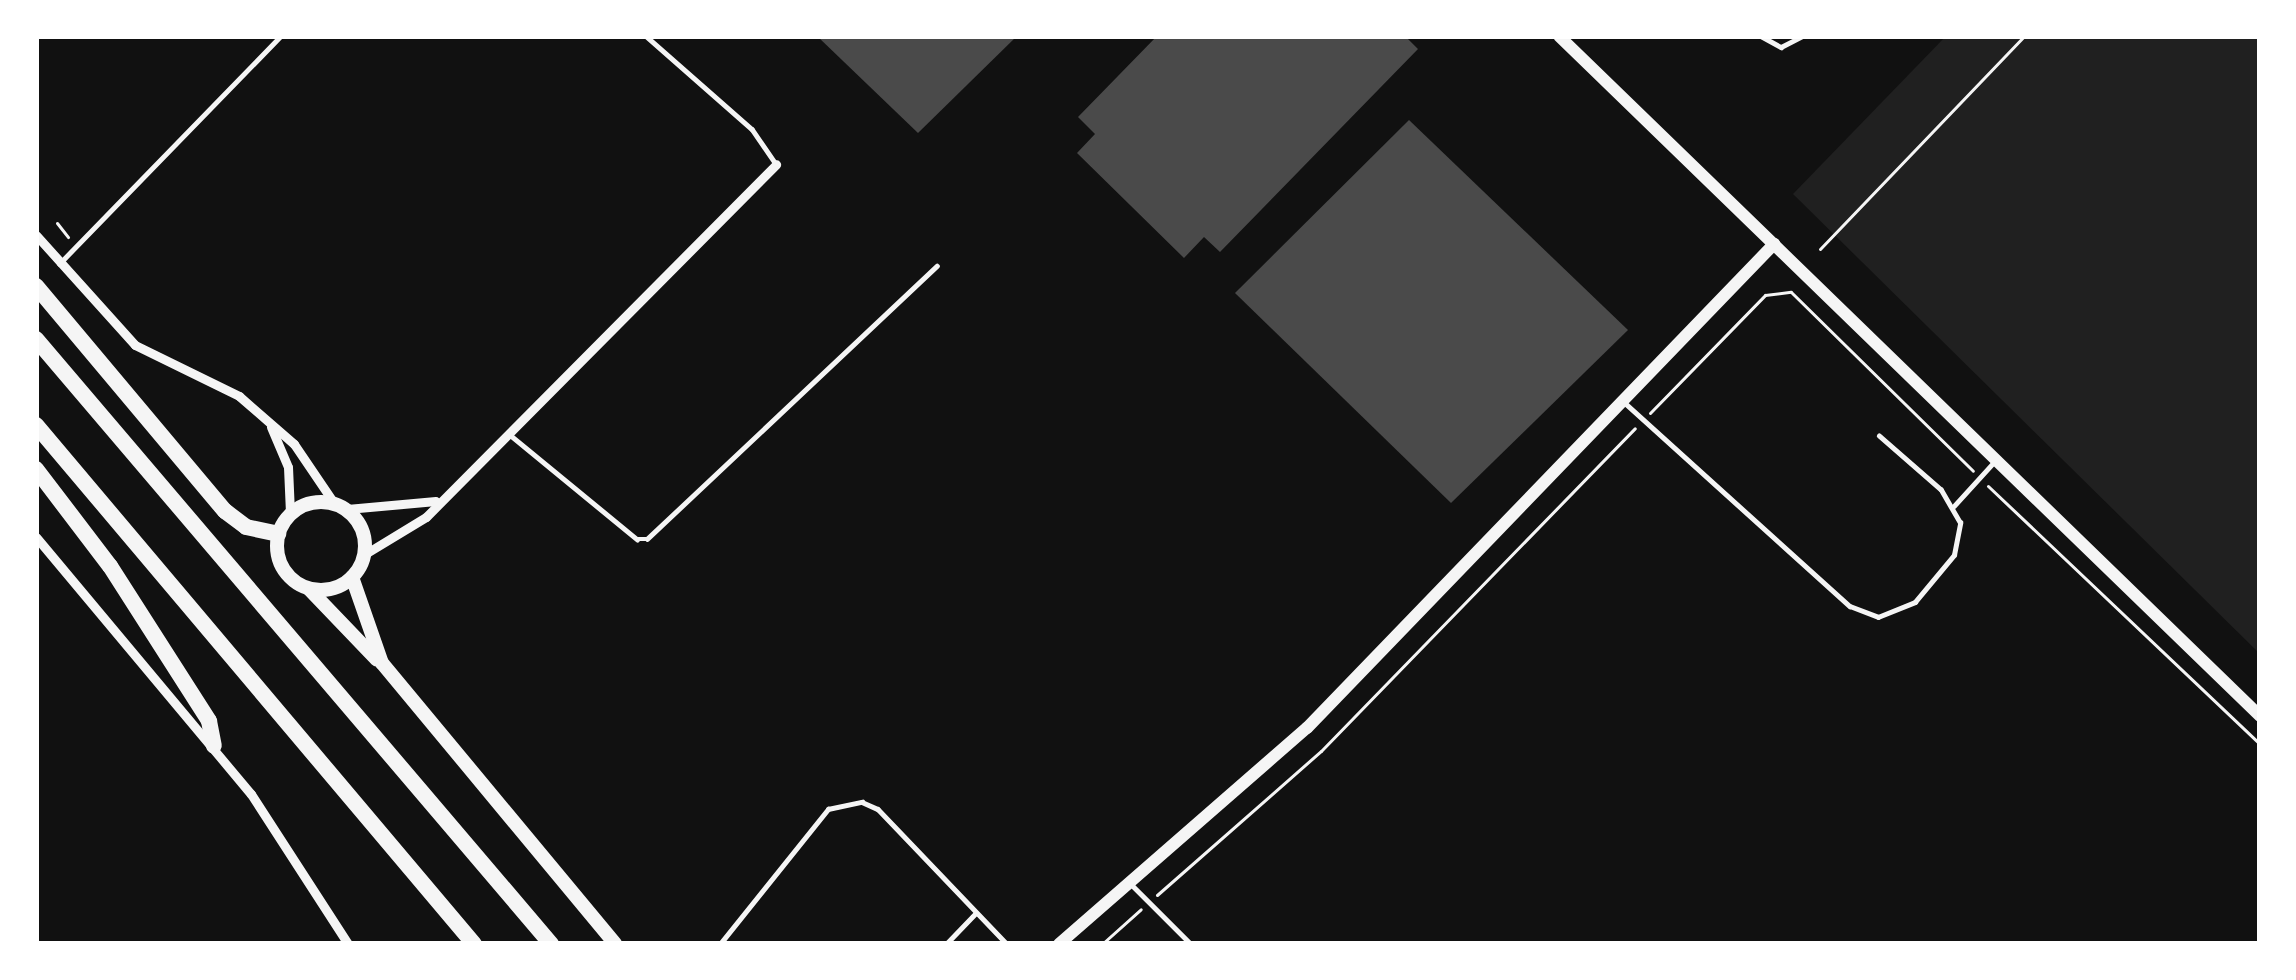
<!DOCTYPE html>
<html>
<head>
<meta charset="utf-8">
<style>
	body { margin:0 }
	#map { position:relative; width:2296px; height:980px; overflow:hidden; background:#111; font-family:"Source Sans 3",sans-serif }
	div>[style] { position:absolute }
	.green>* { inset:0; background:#202020 }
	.building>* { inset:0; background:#4a4a4a }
	.path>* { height:3px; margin:-1.5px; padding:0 1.5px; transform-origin:1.5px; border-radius:1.5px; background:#f5f5f5 }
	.service>* { height:4.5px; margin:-2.25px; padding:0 2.25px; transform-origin:2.25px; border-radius:2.25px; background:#f5f5f5 }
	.minor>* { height:9px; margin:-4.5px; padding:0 4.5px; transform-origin:4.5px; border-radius:4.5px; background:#f5f5f5 }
	.tertiary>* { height:12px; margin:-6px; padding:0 6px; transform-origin:6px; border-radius:6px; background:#f5f5f5 }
	.secondary>* { height:14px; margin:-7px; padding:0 7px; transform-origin:7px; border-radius:7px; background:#f5f5f5 }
	.secondary>.ring { margin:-7px; padding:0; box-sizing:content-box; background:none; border:14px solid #f5f5f5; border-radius:50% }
	.motorway>* { height:16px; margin:-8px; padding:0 8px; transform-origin:8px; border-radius:8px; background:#f5f5f5 }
	span { translate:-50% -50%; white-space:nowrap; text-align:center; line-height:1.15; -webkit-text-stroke:9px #fff; paint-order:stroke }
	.frame { position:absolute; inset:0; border:39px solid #fff; pointer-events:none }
</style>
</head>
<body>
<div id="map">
	<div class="green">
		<div style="clip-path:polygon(1946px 36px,2260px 36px,2260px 654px,1793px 194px)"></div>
	</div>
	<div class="building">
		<div style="clip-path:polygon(817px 36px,1017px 36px,918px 133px)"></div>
		<div style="clip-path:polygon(1157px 36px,1405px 36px,1418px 49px,1220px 252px,1204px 237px,1184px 258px,1077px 153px,1095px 134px,1078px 117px)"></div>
		<div style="clip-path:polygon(1409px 120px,1628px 330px,1451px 503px,1235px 293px)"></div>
	</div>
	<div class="path">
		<div style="left:57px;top:223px;width:18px;rotate:52deg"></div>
		<div style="left:1820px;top:249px;width:295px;rotate:-46.2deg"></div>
		<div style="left:1650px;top:413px;width:165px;rotate:-45.7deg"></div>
		<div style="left:1765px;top:295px;width:26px;rotate:-7deg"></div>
		<div style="left:1791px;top:292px;width:255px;rotate:44.5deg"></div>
		<div style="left:1988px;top:486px;width:375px;rotate:43.5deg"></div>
		<div style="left:1157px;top:895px;width:218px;rotate:-41.3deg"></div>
		<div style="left:1321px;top:751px;width:450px;rotate:-45.8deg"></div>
		<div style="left:1102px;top:944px;width:52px;rotate:-41.9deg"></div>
	</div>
	<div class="service">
		<div style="left:646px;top:36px;width:141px;rotate:41.3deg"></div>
		<div style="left:752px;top:129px;width:42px;rotate:55.6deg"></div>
		<div style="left:1761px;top:36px;width:23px;rotate:29deg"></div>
		<div style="left:1781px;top:47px;width:25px;rotate:-27deg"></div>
		<div style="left:59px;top:264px;width:318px;rotate:-45.8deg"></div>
		<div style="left:1625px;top:403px;width:303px;rotate:42.1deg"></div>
		<div style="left:1850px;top:606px;width:30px;rotate:21deg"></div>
		<div style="left:1878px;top:617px;width:40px;rotate:-22deg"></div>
		<div style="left:1915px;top:602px;width:61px;rotate:-50.3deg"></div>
		<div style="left:1954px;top:555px;width:33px;rotate:-79deg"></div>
		<div style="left:1960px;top:523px;width:38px;rotate:-120deg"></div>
		<div style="left:1941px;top:490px;width:82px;rotate:-138.9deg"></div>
		<div style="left:509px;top:434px;width:166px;rotate:39.4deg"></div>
		<div style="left:637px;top:539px;width:10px"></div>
		<div style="left:647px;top:539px;width:398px;rotate:-43.3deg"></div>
		<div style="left:1954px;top:506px;width:61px;rotate:-47.7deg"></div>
		<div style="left:1132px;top:885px;width:83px;rotate:45deg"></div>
		<div style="left:720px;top:944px;width:173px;rotate:-51.3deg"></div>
		<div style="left:828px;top:809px;width:35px;rotate:-12deg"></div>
		<div style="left:862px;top:802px;width:17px;rotate:24deg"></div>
		<div style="left:878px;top:809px;width:187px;rotate:46.3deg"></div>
		<div style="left:946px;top:944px;width:42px;rotate:-46deg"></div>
	</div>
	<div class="minor">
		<div style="left:36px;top:235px;width:148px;rotate:48deg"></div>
		<div style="left:135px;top:345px;width:116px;rotate:26.1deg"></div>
		<div style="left:239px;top:396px;width:73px;rotate:41.1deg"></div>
		<div style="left:294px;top:444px;width:71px;rotate:55.9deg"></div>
		<div style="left:271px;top:427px;width:43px;rotate:67deg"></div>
		<div style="left:288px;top:467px;width:46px;rotate:87.5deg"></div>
		<div style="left:347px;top:509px;width:89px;rotate:-5.1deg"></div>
		<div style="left:36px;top:537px;width:335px;rotate:50.1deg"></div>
		<div style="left:251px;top:794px;width:179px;rotate:57.1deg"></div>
		<div style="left:365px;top:554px;width:71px;rotate:-31.2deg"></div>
		<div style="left:426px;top:517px;width:497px;rotate:-45.2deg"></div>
	</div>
	<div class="tertiary">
		<div style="left:1559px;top:36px;width:977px;rotate:44.13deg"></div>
		<div style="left:1059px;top:944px;width:329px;rotate:-41.1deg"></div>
		<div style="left:1307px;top:728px;width:673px;rotate:-46.02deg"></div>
	</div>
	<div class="secondary">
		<div class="ring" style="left:277px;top:502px;width:74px;height:74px"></div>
		<div style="left:352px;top:577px;width:91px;rotate:70.8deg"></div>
		<div style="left:382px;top:663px;width:365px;rotate:50.3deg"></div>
		<div style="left:309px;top:589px;width:98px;rotate:46.2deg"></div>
	</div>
	<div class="motorway">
		<div style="left:36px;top:286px;width:294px;rotate:50deg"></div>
		<div style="left:225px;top:511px;width:26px;rotate:37deg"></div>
		<div style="left:246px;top:527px;width:33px;rotate:12deg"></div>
		<div style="left:36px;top:339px;width:795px;rotate:49.59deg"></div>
		<div style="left:36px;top:425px;width:679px;rotate:49.84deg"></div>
		<div style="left:36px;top:469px;width:122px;rotate:52.7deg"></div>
		<div style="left:110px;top:566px;width:184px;rotate:57.4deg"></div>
		<div style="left:209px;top:721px;width:25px;rotate:79deg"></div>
	</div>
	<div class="frame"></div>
</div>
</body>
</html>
